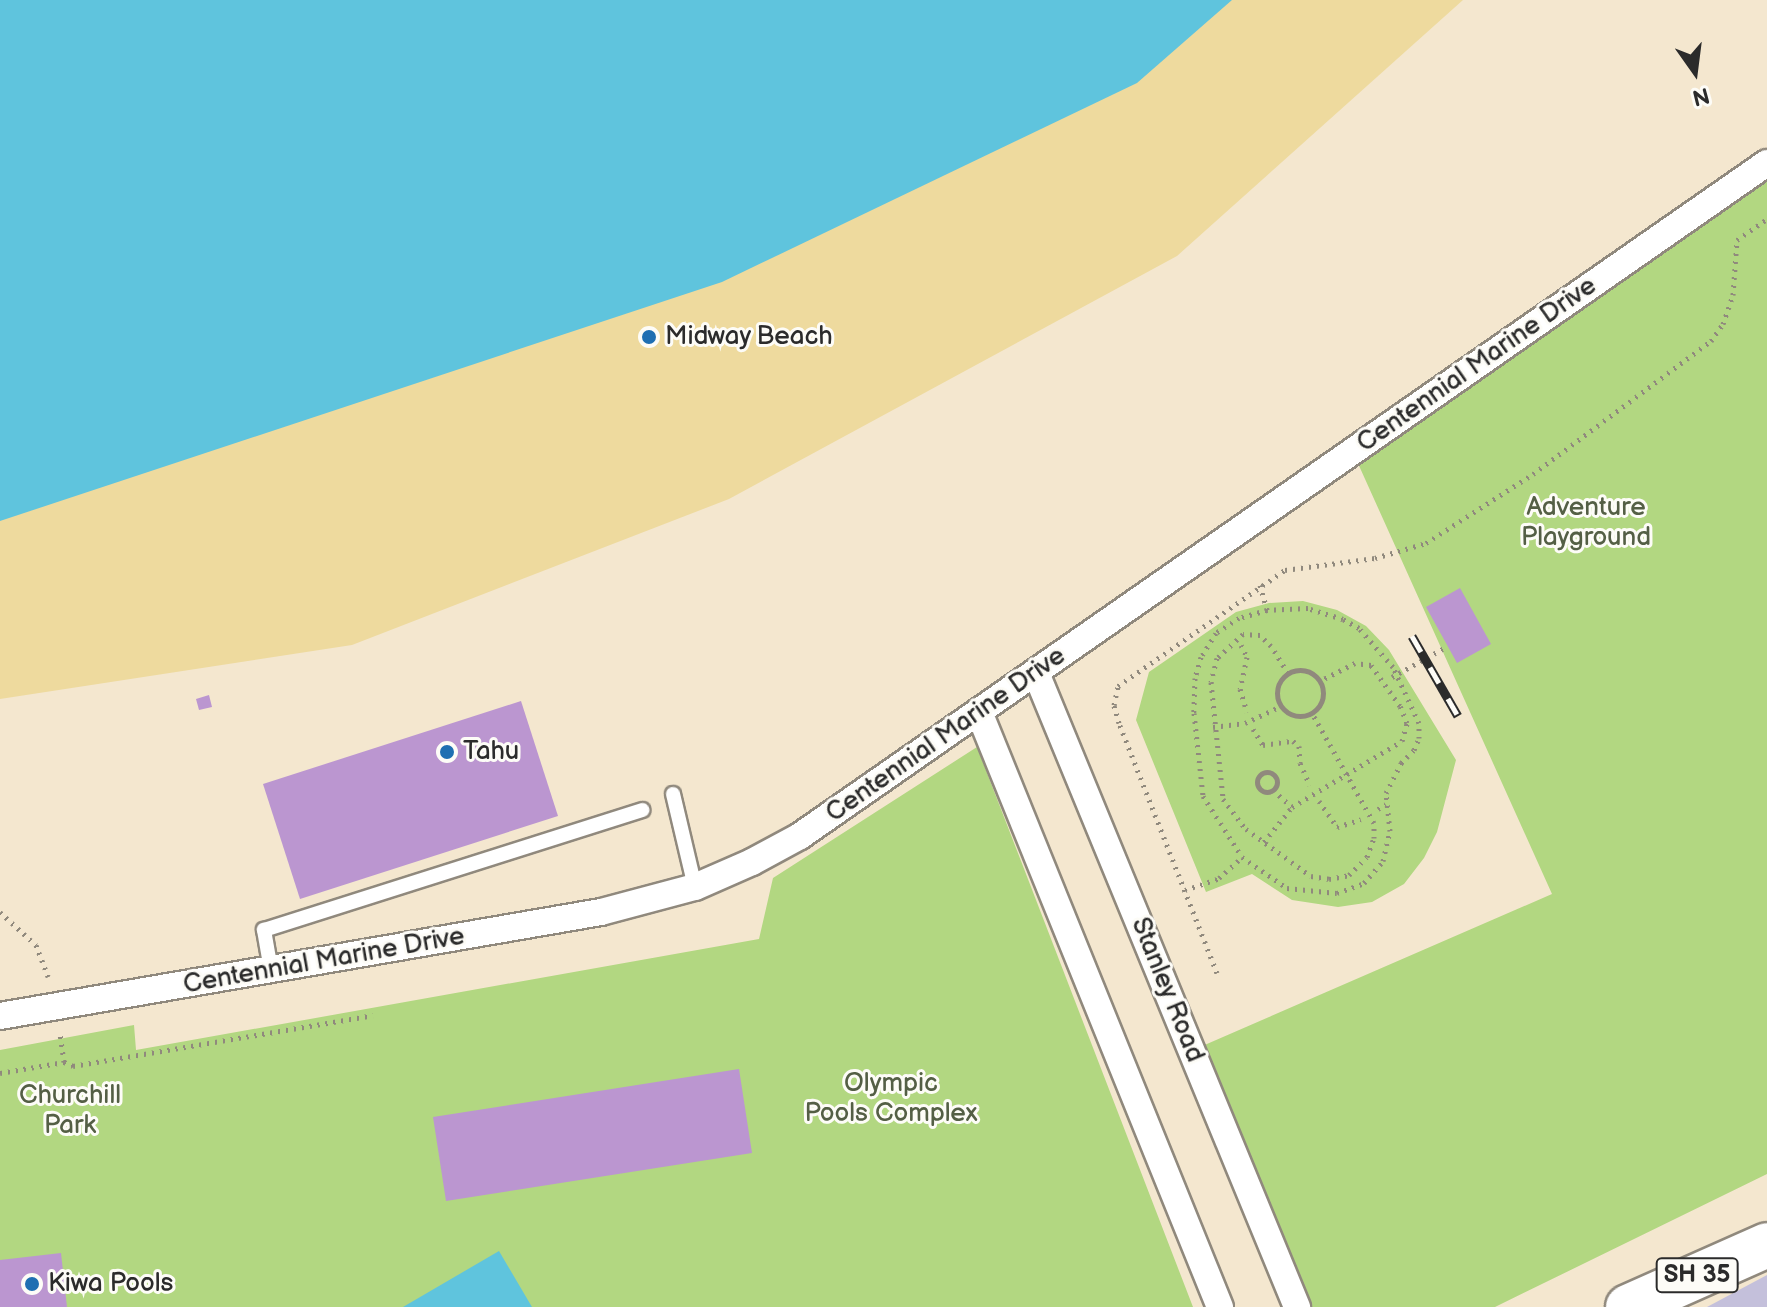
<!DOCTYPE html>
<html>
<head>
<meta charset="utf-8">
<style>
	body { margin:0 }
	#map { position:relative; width:1767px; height:1307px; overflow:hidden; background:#f4e7cf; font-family:"Balsamiq Sans",sans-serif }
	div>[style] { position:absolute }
	.industrial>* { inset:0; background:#c4c0db }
	.green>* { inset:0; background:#b2d781 }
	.sand>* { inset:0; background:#eeda9e }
	.water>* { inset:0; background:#5fc4dd }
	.building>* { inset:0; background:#bb96d0 }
	.path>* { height:5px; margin-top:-2.5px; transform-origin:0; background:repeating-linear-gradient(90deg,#90897d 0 2px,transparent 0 8px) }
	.path>.ring { margin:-2.5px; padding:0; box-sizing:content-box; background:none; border:5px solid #90897d; border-radius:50% }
	.roads { filter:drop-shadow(2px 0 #90897d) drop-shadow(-2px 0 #90897d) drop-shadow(0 2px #90897d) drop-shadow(0 -2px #90897d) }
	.lane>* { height:14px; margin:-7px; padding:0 7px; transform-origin:7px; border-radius:7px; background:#fff }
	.street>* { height:26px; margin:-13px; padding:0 13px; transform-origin:13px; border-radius:13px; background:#fff }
	.highway>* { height:44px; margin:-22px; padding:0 22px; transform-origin:22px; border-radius:22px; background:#fff }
	.rail>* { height:9px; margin-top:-4.5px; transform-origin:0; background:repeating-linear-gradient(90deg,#fdfcf7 0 18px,#2b2b2b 0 36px); box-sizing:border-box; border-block:2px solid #2b2b2b }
	.dots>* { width:22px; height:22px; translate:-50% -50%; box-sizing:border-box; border:4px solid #fdfcf7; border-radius:50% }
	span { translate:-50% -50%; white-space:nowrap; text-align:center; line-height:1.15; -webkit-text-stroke:6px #fdfcf7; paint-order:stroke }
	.shield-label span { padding:2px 6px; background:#fdfcf7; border:2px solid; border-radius:6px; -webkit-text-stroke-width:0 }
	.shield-label { font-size:24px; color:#2b2b2b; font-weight:700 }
	.poi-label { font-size:26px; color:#2b2b2b }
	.left { translate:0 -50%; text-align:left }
	.street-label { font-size:26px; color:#2b2b2b }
	.park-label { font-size:26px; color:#545f45 }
	.north { position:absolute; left:1655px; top:32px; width:80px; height:80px; -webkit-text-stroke:6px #fdfcf7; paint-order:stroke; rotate:166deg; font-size:22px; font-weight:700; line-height:32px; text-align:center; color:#2b2b2b }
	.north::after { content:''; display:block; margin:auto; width:28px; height:36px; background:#2b2b2b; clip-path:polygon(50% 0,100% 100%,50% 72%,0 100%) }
</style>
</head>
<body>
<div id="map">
	<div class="industrial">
		<div style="clip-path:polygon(1767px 1275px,1767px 1307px,1707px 1307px)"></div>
	</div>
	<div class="green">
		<div style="clip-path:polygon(1767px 181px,1767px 1174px,1495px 1307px,1312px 1307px,1200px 1047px,1552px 894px,1356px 459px)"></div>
		<div style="clip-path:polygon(1303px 601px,1337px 610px,1366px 626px,1389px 650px,1456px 760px,1437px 832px,1424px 858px,1404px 884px,1372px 902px,1338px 907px,1292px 900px,1252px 874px,1206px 892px,1136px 720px,1149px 672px,1236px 612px,1269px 603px)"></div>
		<div style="clip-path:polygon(977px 747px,1193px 1307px,0 1307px,0 1050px,134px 1025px,136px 1050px,759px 939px,773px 878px)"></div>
	</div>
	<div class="sand">
		<div style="clip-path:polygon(929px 0,1463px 0,1177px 256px,729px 499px,352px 645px,0 699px,0 400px)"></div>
	</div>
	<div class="water">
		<div style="clip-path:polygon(0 0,1232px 0,1137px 83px,722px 282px,0 521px)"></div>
		<div style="clip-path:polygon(499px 1251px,532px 1307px,403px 1307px)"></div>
	</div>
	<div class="building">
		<div style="clip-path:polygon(1460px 588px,1491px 644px,1457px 663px,1426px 607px)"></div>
		<div style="clip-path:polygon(209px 695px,212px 707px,199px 710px,196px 699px)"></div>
		<div style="clip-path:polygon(521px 701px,558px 816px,300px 899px,263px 784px)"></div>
		<div style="clip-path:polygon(739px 1069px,752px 1153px,446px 1201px,433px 1117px)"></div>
		<div style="clip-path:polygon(61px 1253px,67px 1307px,0 1307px,0 1260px)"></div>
	</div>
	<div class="path">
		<div style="left:1260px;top:585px;width:26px;rotate:74deg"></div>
		<div style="left:1241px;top:645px;width:13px;rotate:63deg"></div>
		<div style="left:1247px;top:657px;width:33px;rotate:102deg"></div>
		<div style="left:1240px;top:689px;width:24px;rotate:73deg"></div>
		<div class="ring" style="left:1277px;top:670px;width:41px;height:41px"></div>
		<div style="left:1288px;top:673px;width:32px;rotate:-122deg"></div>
		<div style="left:1271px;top:646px;width:16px;rotate:-135deg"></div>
		<div style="left:1260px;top:635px;width:17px;rotate:-177deg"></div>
		<div style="left:1243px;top:634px;width:35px;rotate:137deg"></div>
		<div style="left:1217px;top:658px;width:25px;rotate:104deg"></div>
		<div style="left:1211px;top:682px;width:118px;rotate:84.1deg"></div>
		<div style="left:1223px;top:799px;width:38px;rotate:53deg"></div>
		<div style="left:1246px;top:829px;width:80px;rotate:35.9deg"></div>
		<div style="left:1311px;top:876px;width:18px;rotate:9deg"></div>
		<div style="left:1329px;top:879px;width:20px;rotate:-11deg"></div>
		<div style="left:1349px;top:875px;width:25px;rotate:-45deg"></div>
		<div style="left:1367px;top:857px;width:20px;rotate:-70deg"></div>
		<div style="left:1374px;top:838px;width:15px;rotate:-90deg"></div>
		<div style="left:1374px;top:823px;width:126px;rotate:-119.4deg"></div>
		<div style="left:1392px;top:677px;width:60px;rotate:-29.1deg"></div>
		<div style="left:1213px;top:727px;width:32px;rotate:-7deg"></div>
		<div style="left:1245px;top:723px;width:40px;rotate:-25deg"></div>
		<div style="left:1253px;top:729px;width:19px;rotate:58deg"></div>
		<div style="left:1263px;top:745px;width:30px;rotate:-8deg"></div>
		<div style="left:1293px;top:741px;width:8px;rotate:40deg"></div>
		<div style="left:1299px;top:746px;width:17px;rotate:87deg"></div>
		<div style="left:1300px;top:763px;width:24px;rotate:66deg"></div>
		<div class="ring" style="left:1257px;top:772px;width:15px;height:15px"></div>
		<div style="left:1273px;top:790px;width:25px;rotate:42deg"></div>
		<div style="left:1319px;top:801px;width:32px;rotate:55deg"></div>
		<div style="left:1337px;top:827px;width:25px;rotate:-18deg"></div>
		<div style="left:1378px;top:809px;width:9px;rotate:-32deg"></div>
		<div style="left:1264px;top:842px;width:45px;rotate:-51.3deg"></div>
		<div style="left:1292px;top:807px;width:128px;rotate:-31deg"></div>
		<div style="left:1402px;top:741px;width:19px;rotate:-74deg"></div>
		<div style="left:1407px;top:723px;width:18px;rotate:-112deg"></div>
		<div style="left:1400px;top:706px;width:50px;rotate:-125.3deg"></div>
		<div style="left:1371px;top:665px;width:16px;rotate:-173deg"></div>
		<div style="left:1355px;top:663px;width:39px;rotate:153deg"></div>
		<div style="left:1185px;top:890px;width:36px;rotate:-19deg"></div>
		<div style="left:1219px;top:878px;width:31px;rotate:-42deg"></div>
		<div style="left:1242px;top:857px;width:55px;rotate:34.6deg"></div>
		<div style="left:1287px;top:888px;width:50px;rotate:5.7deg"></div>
		<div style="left:1337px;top:893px;width:29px;rotate:-20deg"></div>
		<div style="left:1364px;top:883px;width:29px;rotate:-49deg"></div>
		<div style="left:1383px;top:861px;width:31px;rotate:-77deg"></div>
		<div style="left:1390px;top:831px;width:38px;rotate:-96deg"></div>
		<div style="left:1386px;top:793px;width:34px;rotate:-63deg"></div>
		<div style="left:1401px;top:763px;width:18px;rotate:-45deg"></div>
		<div style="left:1414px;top:750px;width:13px;rotate:-67deg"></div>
		<div style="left:1419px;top:738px;width:15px;rotate:-90deg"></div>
		<div style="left:1419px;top:723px;width:62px;rotate:-114.9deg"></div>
		<div style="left:1393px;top:667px;width:52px;rotate:-131.1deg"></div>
		<div style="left:1359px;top:628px;width:18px;rotate:-151deg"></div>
		<div style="left:1343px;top:619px;width:37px;rotate:-163deg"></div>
		<div style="left:1308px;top:608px;width:41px;rotate:177.2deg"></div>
		<div style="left:1267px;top:610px;width:29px;rotate:164deg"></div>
		<div style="left:1239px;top:618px;width:27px;rotate:147deg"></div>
		<div style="left:1216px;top:633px;width:28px;rotate:122deg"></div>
		<div style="left:1201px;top:657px;width:22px;rotate:106deg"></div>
		<div style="left:1195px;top:678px;width:35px;rotate:92deg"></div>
		<div style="left:1194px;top:713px;width:83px;rotate:83.8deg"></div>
		<div style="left:1203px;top:796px;width:72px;rotate:57.4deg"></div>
		<div style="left:0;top:912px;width:49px;rotate:42.5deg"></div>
		<div style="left:36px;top:945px;width:34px;rotate:69deg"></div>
		<div style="left:1217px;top:973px;width:269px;rotate:-111.4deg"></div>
		<div style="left:1119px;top:723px;width:19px;rotate:-106deg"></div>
		<div style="left:1114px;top:705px;width:19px;rotate:-78deg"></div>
		<div style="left:1118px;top:686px;width:203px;rotate:-34.8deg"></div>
		<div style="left:1285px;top:570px;width:91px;rotate:-7.6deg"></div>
		<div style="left:1375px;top:558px;width:53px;rotate:-16.4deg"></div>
		<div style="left:1426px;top:543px;width:127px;rotate:-32.8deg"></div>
		<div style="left:1533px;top:474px;width:222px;rotate:-36.8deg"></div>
		<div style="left:1711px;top:341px;width:21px;rotate:-55deg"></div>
		<div style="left:1723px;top:324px;width:31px;rotate:-71deg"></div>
		<div style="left:1733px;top:295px;width:55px;rotate:-85.8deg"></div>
		<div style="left:1737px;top:240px;width:37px;rotate:-35deg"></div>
		<div style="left:64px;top:1062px;width:10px;rotate:24deg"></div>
		<div style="left:73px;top:1066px;width:304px;rotate:-9.6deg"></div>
		<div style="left:0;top:1073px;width:65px;rotate:-9.8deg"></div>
		<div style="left:64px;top:1062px;width:29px;rotate:-98deg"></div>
	</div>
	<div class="roads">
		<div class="lane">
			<div style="left:673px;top:794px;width:96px;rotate:76.7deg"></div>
			<div style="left:271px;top:970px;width:41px;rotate:-99.9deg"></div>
			<div style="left:264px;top:930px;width:397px;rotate:-17.6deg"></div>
		</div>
		<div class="street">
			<div style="left:1036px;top:673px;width:686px;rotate:67.62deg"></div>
			<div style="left:979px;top:712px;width:642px;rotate:67.95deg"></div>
			<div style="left:0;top:1016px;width:610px;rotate:-9.82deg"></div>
			<div style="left:601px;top:912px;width:97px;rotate:-14.9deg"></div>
			<div style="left:695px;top:887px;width:62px;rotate:-23.7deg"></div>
			<div style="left:752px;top:862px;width:55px;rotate:-28.4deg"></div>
			<div style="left:800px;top:836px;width:1178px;rotate:-34.84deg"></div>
		</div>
		<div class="highway">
			<div style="left:1628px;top:1307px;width:152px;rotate:-24deg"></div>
		</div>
	</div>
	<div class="rail">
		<div style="left:1412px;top:636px;width:92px;rotate:60.1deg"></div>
	</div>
	<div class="dots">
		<div style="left:649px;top:337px;background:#1f6fb2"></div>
		<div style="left:447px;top:752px;background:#1f6fb2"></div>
		<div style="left:32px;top:1284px;background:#1f6fb2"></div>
	</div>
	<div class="shield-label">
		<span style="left:1697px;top:1275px">SH 35</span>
	</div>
	<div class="poi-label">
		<span class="left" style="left:665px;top:337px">Midway Beach</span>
		<span class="left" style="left:463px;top:752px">Tahu</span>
		<span class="left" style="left:48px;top:1284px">Kiwa Pools</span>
	</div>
	<div class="street-label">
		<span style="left:1477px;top:365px;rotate:-35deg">Centennial Marine Drive</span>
		<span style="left:946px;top:735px;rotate:-35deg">Centennial Marine Drive</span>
		<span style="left:324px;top:961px;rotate:-10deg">Centennial Marine Drive</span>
		<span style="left:1167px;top:990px;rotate:68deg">Stanley Road</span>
	</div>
	<div class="park-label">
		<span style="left:1586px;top:523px">Adventure<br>Playground</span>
		<span style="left:891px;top:1099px">Olympic<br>Pools Complex</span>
		<span style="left:70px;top:1111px">Churchill<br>Park</span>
	</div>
	<div class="north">N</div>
</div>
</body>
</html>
